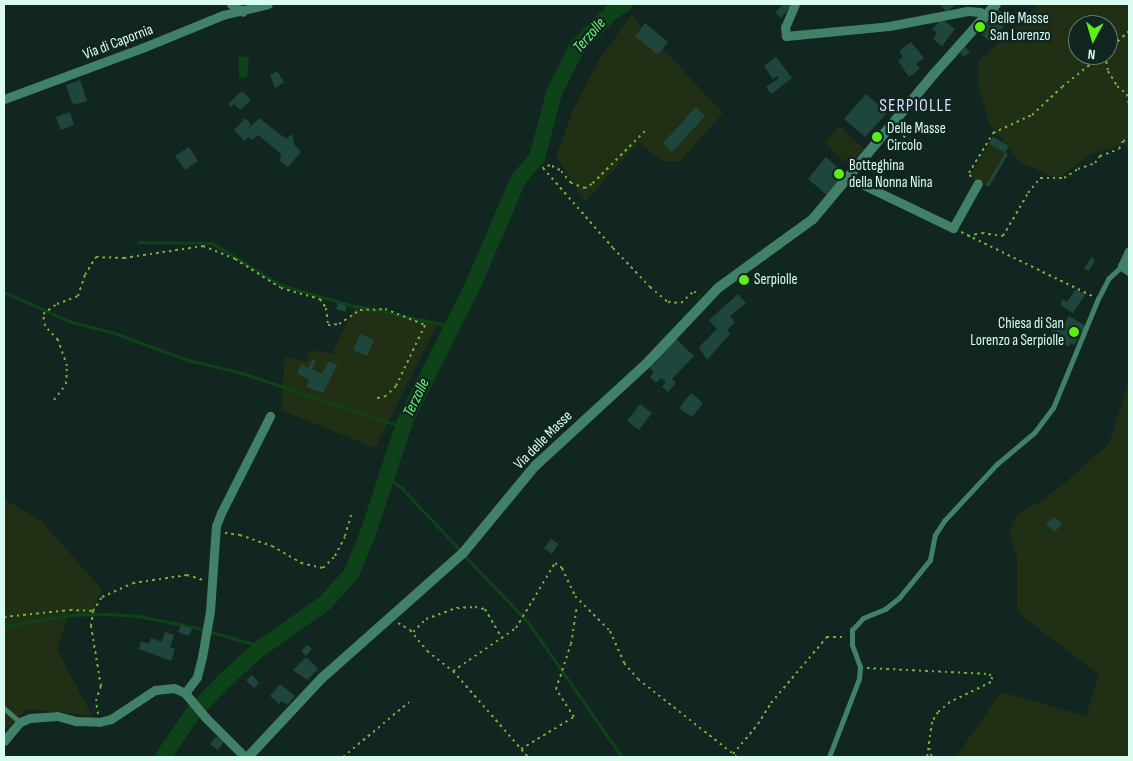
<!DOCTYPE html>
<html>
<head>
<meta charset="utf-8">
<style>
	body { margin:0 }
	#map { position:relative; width:1133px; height:761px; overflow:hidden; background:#112620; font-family:"Sofia Sans Condensed",sans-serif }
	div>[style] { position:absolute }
	.green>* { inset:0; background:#212f15 }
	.water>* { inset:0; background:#0e4219 }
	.stream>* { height:2.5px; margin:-1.25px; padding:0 1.25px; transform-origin:1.25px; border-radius:1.25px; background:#0e4219 }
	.river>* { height:16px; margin:-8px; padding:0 8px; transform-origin:8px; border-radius:8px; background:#0e4219 }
	.building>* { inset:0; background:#1f463c }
	.path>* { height:2px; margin-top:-1px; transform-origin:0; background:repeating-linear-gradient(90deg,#74b039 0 2.5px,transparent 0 6.5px) }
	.service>* { height:4.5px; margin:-2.25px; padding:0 2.25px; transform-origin:2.25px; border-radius:2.25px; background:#408167 }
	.minor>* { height:9px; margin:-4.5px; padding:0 4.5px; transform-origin:4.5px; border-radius:4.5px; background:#408167 }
	.tertiary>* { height:10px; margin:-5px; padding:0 5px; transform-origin:5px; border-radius:5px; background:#408167 }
	.dots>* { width:14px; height:14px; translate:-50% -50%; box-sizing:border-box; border:2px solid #112620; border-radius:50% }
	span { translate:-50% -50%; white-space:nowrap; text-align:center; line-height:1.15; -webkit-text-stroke:5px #112620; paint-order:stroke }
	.poi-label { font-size:15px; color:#d9fcf1 }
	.left { translate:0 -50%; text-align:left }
	.right { translate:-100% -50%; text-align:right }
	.street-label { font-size:15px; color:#d9fcf1 }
	.water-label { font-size:16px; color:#6ff572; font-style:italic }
	.quarter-label { font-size:18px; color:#dbddfc; letter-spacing:1px }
	.frame { position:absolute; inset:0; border:5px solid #d9fcf1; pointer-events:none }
	.north { position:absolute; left:1068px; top:15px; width:50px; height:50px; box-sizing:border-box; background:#112620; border:1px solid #617c74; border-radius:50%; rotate:186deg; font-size:14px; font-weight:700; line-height:20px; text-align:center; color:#d9fcf1 }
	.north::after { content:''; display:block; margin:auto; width:18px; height:22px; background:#5dee13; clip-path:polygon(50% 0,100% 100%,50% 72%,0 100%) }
</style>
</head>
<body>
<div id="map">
	<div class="green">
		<div style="clip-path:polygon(evenodd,1040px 4px,1129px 4px,1129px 153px,1125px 144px,1091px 154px,1058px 178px,1021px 163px,1008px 147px,1005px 153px,1008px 154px,989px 187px,970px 176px,993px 137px,1005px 143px,989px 123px,978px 84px,978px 62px,1040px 4px,1078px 25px,1108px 25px,1108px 55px,1078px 55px,1078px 25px)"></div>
		<div style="clip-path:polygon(631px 15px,723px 113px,680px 161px,663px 162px,638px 142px,585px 202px,556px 156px,574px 108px,599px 60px)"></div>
		<div style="clip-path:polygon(839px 126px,865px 150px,850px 166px,824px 143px)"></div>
		<div style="clip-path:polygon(356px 304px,438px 323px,375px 448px,281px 410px,285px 357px,306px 362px,310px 350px,332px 354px)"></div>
		<div style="clip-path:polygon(1129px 381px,1129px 757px,956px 757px,1001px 692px,1086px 716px,1099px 675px,1017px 612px,1017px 556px,1009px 533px,1017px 514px,1041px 501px,1066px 482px,1109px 443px)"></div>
		<div style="clip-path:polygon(4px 499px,41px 521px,102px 589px,90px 617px,70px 612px,57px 649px,92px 716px,28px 709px,4px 730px)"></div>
	</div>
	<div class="water">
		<div style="clip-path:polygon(249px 56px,247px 78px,239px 77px,239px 57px)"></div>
	</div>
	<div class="stream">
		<div style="left:139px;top:242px;width:73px;rotate:0.8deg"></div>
		<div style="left:212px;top:243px;width:81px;rotate:31.3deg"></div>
		<div style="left:281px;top:285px;width:72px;rotate:16.2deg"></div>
		<div style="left:350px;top:305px;width:103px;rotate:11.7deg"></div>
		<div style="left:4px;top:292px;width:74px;rotate:23.8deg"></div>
		<div style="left:72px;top:322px;width:44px;rotate:14.3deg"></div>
		<div style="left:115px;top:333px;width:78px;rotate:20.3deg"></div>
		<div style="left:188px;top:360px;width:56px;rotate:13.5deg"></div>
		<div style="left:242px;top:373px;width:170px;rotate:18.5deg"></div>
		<div style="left:387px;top:477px;width:19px;rotate:36deg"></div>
		<div style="left:402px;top:488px;width:88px;rotate:46.8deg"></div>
		<div style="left:465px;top:556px;width:93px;rotate:46.3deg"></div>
		<div style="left:529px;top:623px;width:163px;rotate:55.2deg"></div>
		<div style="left:4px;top:626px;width:67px;rotate:-9.5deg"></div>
		<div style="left:70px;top:615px;width:35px;rotate:-2deg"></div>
		<div style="left:105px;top:614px;width:34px;rotate:3deg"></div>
		<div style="left:139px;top:616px;width:55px;rotate:11.5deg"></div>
		<div style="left:193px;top:627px;width:74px;rotate:15.7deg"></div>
	</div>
	<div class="river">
		<div style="left:163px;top:757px;width:53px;rotate:-55.7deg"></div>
		<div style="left:193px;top:713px;width:47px;rotate:-45.9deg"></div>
		<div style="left:226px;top:679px;width:42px;rotate:-42.1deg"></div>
		<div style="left:257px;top:651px;width:83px;rotate:-35.2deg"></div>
		<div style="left:325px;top:603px;width:39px;rotate:-48deg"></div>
		<div style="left:351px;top:574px;width:41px;rotate:-67.2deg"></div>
		<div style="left:367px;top:536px;width:121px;rotate:-71.7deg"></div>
		<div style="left:405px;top:421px;width:154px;rotate:-63.4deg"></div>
		<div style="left:474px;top:283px;width:114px;rotate:-66.8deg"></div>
		<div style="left:519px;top:178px;width:27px;rotate:-48deg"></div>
		<div style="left:537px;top:158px;width:67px;rotate:-75.3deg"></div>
		<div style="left:554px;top:93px;width:51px;rotate:-63.4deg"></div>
		<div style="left:577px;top:47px;width:49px;rotate:-45deg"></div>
		<div style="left:612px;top:12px;width:15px;rotate:-32deg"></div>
	</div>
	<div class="building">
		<div style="clip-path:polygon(783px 4px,792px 5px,781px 18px,775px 13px)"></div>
		<div style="clip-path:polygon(939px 4px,956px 4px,947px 12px)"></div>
		<div style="clip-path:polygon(997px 8px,1010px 20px,990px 42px,977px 30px)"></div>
		<div style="clip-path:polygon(942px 19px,955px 29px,942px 46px,933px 39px,937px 33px,932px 29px)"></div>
		<div style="clip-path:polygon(645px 23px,668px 42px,658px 55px,635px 36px)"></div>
		<div style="clip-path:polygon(911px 42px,924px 58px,916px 64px,920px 69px,909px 77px,898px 61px,903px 57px,899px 51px)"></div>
		<div style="clip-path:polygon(965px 47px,970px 52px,964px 57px,960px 53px)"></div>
		<div style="clip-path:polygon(776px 57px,792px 78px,771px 94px,766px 87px,779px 78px,777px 76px,773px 79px,764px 66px)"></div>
		<div style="clip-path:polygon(277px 71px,284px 82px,275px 88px,270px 75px)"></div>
		<div style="clip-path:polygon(80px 80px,87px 101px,73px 105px,66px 85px)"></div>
		<div style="clip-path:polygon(242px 91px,251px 100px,240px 110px,234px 104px,231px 107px,228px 104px)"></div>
		<div style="clip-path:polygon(866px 94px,887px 113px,865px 137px,844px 119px)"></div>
		<div style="clip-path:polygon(696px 107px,705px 116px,672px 152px,663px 143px)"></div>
		<div style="clip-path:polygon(70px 112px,74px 125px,61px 130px,56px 117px)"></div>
		<div style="clip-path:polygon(245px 118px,251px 124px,247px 130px,259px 118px,286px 139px,292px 134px,294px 144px,301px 152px,288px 167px,280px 161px,281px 154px,258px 135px,252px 140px,248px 137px,245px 141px,234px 130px)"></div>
		<div style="clip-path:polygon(993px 137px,1009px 146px,1005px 153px,989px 143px)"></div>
		<div style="clip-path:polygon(189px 147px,198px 161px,185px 170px,175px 156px)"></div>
		<div style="clip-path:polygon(1005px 153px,1008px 154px,989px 187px,986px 185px)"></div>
		<div style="clip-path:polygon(826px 157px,845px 174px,827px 195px,808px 179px)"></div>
		<div style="clip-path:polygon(1091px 257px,1095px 260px,1089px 271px,1084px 269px)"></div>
		<div style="clip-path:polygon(1076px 289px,1085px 295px,1073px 313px,1060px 305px,1063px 299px,1067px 302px)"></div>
		<div style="clip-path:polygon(738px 294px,746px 303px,730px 316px,735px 322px,727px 330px,730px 334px,707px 360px,699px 347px,717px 329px,709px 320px)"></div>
		<div style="clip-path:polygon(338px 303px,347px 306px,345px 312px,336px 309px)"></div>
		<div style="clip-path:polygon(1069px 316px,1086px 326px,1074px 345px,1071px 343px,1068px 347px,1064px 344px,1066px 340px,1051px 332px,1057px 322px,1063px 325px)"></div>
		<div style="clip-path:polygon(360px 334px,374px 340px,367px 356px,353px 350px)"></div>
		<div style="clip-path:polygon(674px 337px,694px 356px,672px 379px,676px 383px,668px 392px,662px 387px,666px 382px,661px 378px,656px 383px,650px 377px,654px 372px,650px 368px,659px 359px,656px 356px)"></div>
		<div style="clip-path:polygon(313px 359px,316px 361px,312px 369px,322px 374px,329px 361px,337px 365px,323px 393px,306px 387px,309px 380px,297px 373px,301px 364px,308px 368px)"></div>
		<div style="clip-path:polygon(691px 393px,703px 403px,692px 417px,679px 408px)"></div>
		<div style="clip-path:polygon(640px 404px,652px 413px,639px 430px,627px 421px)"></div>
		<div style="clip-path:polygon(1053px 517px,1062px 523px,1055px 532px,1046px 525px)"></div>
		<div style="clip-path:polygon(551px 539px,558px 544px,552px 554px,544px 548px)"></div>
		<div style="clip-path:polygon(181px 625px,192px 629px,189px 636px,178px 632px)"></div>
		<div style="clip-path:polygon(165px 632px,174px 635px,170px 647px,175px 649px,171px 661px,139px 649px,141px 641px,149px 644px,151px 638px,162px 642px)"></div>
		<div style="clip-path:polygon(307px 645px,312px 649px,306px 656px,301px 651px)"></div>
		<div style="clip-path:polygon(306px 657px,318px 669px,307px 680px,293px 670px)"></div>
		<div style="clip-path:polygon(252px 675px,259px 683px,254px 688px,246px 680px)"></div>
		<div style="clip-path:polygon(280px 684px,295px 696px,287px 705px,282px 701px,279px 704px,270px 696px)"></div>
		<div style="clip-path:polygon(216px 736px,224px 742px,218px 750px,210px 744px)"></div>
	</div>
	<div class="path">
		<div style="left:1108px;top:50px;width:28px;rotate:-42deg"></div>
		<div style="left:1105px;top:55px;width:16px;rotate:79deg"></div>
		<div style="left:1108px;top:71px;width:17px;rotate:59deg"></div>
		<div style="left:1117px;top:86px;width:13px;rotate:39deg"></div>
		<div style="left:1127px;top:94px;width:12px;rotate:81deg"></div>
		<div style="left:645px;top:131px;width:75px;rotate:135deg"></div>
		<div style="left:592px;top:184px;width:8px;rotate:150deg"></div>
		<div style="left:585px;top:188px;width:15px;rotate:-160deg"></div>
		<div style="left:571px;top:183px;width:17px;rotate:-130deg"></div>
		<div style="left:560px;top:170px;width:11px;rotate:-153deg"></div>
		<div style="left:550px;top:165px;width:8px;rotate:157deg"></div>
		<div style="left:543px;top:168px;width:106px;rotate:48.8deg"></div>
		<div style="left:613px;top:248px;width:54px;rotate:46.5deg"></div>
		<div style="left:650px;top:287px;width:23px;rotate:40deg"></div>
		<div style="left:668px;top:302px;width:13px;rotate:4deg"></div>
		<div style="left:681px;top:303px;width:18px;rotate:-43deg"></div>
		<div style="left:694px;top:291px;width:7px;rotate:45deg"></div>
		<div style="left:898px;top:132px;width:17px;rotate:36deg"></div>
		<div style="left:971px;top:177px;width:4px;rotate:-117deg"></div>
		<div style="left:969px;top:173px;width:47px;rotate:-59deg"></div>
		<div style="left:993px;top:133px;width:43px;rotate:-24.8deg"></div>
		<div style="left:1032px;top:115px;width:41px;rotate:-43deg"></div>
		<div style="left:1062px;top:87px;width:51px;rotate:-38.7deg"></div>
		<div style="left:961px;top:232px;width:146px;rotate:26deg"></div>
		<div style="left:968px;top:236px;width:14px;rotate:-12deg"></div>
		<div style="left:982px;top:233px;width:21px;rotate:8deg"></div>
		<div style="left:1003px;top:236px;width:50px;rotate:-59.8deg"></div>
		<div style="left:1028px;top:193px;width:19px;rotate:-51deg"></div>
		<div style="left:1040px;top:178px;width:24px"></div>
		<div style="left:1064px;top:178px;width:17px;rotate:-33deg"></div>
		<div style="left:1078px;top:169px;width:18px;rotate:-19deg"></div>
		<div style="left:1095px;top:163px;width:9px;rotate:-54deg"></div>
		<div style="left:1100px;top:156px;width:20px;rotate:-20deg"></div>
		<div style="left:1119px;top:149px;width:9px;rotate:-63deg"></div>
		<div style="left:1123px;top:141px;width:6px;rotate:-18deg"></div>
		<div style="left:54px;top:400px;width:20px;rotate:-53deg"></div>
		<div style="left:66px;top:384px;width:18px;rotate:-87deg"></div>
		<div style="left:67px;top:366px;width:28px;rotate:-109deg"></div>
		<div style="left:58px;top:340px;width:19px;rotate:-133deg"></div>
		<div style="left:45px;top:326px;width:12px;rotate:-99deg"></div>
		<div style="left:43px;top:314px;width:17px;rotate:-36deg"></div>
		<div style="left:57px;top:304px;width:22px;rotate:-21deg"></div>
		<div style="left:78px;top:296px;width:22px;rotate:-72deg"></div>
		<div style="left:85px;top:275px;width:21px;rotate:-59deg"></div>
		<div style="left:96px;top:257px;width:28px;rotate:2deg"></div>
		<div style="left:124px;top:258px;width:80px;rotate:-8.6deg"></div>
		<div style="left:203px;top:246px;width:35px;rotate:22deg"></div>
		<div style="left:235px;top:259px;width:54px;rotate:32.2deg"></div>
		<div style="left:281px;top:288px;width:41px;rotate:15.8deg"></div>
		<div style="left:320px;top:299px;width:11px;rotate:56deg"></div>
		<div style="left:326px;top:308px;width:17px;rotate:83deg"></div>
		<div style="left:328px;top:325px;width:11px;rotate:-5deg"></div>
		<div style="left:339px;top:324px;width:25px;rotate:-34deg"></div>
		<div style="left:360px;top:310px;width:25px;rotate:-2deg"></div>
		<div style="left:385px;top:309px;width:43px;rotate:21.8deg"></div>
		<div style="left:425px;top:325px;width:68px;rotate:115.4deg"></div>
		<div style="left:396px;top:386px;width:14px;rotate:135deg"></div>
		<div style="left:386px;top:396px;width:13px;rotate:167deg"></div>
		<div style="left:225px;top:533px;width:15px;rotate:8deg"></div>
		<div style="left:240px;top:535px;width:34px;rotate:19deg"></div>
		<div style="left:272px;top:546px;width:34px;rotate:30deg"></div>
		<div style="left:301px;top:563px;width:23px;rotate:13deg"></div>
		<div style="left:323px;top:568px;width:17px;rotate:-45deg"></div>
		<div style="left:335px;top:556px;width:22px;rotate:-63deg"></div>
		<div style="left:345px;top:536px;width:26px;rotate:-74deg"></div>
		<div style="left:4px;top:617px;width:66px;rotate:-6.1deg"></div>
		<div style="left:70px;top:610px;width:23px;rotate:2deg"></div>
		<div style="left:398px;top:623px;width:14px;rotate:30deg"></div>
		<div style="left:410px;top:630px;width:27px;rotate:51deg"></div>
		<div style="left:427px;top:651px;width:33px;rotate:38deg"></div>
		<div style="left:453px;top:671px;width:114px;rotate:48.9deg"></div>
		<div style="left:413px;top:632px;width:18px;rotate:-45deg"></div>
		<div style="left:426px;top:619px;width:33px;rotate:-20deg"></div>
		<div style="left:457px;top:608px;width:18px;rotate:-3deg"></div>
		<div style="left:475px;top:607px;width:10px;rotate:11deg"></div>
		<div style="left:485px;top:609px;width:34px;rotate:60deg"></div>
		<div style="left:867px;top:668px;width:122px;rotate:2.8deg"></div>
		<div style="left:989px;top:674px;width:4px;rotate:45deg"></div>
		<div style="left:992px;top:677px;width:5px;rotate:101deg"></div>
		<div style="left:991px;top:682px;width:46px;rotate:154deg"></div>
		<div style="left:950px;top:702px;width:16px;rotate:140deg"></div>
		<div style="left:938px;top:712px;width:12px;rotate:121deg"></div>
		<div style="left:932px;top:722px;width:35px;rotate:98deg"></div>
		<div style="left:453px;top:671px;width:76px;rotate:-34.3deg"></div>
		<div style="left:516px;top:628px;width:76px;rotate:-59deg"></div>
		<div style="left:555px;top:563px;width:9px;rotate:36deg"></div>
		<div style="left:562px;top:568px;width:31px;rotate:65deg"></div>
		<div style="left:575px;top:596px;width:49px;rotate:45deg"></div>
		<div style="left:610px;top:631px;width:35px;rotate:66deg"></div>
		<div style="left:624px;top:663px;width:21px;rotate:49deg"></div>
		<div style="left:638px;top:679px;width:126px;rotate:38.2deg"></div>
		<div style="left:98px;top:714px;width:13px;rotate:-99deg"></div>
		<div style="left:96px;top:701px;width:16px;rotate:-72deg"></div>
		<div style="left:101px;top:686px;width:61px;rotate:-99.5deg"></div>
		<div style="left:91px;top:626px;width:15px;rotate:-82deg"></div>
		<div style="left:93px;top:611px;width:17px;rotate:-57deg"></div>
		<div style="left:102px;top:597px;width:34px;rotate:-24deg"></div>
		<div style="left:133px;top:583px;width:55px;rotate:-8.4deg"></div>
		<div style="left:187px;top:575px;width:17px;rotate:17deg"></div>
		<div style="left:929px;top:748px;width:9px;rotate:72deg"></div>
		<div style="left:521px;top:749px;width:62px;rotate:-31.1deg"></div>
		<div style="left:574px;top:717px;width:33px;rotate:-123deg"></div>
		<div style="left:556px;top:689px;width:47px;rotate:-71.6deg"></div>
		<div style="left:571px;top:644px;width:37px;rotate:-81deg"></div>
		<div style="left:733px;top:754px;width:39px;rotate:-50deg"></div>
		<div style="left:758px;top:724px;width:25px;rotate:-58deg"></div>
		<div style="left:771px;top:703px;width:87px;rotate:-49.7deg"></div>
		<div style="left:827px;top:637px;width:18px"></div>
		<div style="left:343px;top:757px;width:86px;rotate:-39.8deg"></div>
	</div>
	<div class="service">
		<div style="left:4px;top:708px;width:21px;rotate:41deg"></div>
		<div style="left:829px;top:757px;width:84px;rotate:-69deg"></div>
		<div style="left:859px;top:679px;width:12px;rotate:-85deg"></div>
		<div style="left:860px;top:667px;width:23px;rotate:-110deg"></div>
		<div style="left:852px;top:645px;width:15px;rotate:-90deg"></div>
		<div style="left:852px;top:630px;width:16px;rotate:-47deg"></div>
		<div style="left:863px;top:618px;width:24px;rotate:-22deg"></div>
		<div style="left:885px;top:609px;width:18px;rotate:-38deg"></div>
		<div style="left:899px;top:598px;width:49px;rotate:-50.8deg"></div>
		<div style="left:930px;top:560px;width:25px;rotate:-79deg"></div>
		<div style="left:935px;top:535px;width:17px;rotate:-57deg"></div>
		<div style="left:944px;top:521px;width:78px;rotate:-47.1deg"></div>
		<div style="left:997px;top:464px;width:48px;rotate:-40deg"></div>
		<div style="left:1034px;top:433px;width:31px;rotate:-53deg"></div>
		<div style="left:1053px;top:408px;width:118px;rotate:-67.6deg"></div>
		<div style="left:1098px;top:299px;width:22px;rotate:-63deg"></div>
		<div style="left:1108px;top:279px;width:19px;rotate:-43deg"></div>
	</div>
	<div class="minor">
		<div style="left:231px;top:4px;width:14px;rotate:34deg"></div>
		<div style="left:795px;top:4px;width:25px;rotate:113deg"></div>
		<div style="left:785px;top:27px;width:9px;rotate:84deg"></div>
		<div style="left:786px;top:36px;width:103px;rotate:-5.5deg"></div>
		<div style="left:889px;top:26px;width:80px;rotate:-10.8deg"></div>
		<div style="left:968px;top:11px;width:12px;rotate:5deg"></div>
		<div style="left:980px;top:12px;width:6px;rotate:39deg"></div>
		<div style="left:4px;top:99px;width:147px;rotate:-20.3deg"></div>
		<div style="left:142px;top:48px;width:87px;rotate:-22.2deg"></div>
		<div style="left:223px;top:15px;width:46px;rotate:-13.7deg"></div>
		<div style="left:847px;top:177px;width:118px;rotate:25.7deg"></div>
		<div style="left:953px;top:228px;width:51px;rotate:-60.9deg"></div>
		<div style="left:1129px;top:251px;width:17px;rotate:115deg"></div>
		<div style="left:1122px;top:266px;width:9px;rotate:36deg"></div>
		<div style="left:185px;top:693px;width:20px;rotate:-53deg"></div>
		<div style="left:197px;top:677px;width:21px;rotate:-76deg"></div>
		<div style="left:202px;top:657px;width:47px;rotate:-80.1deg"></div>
		<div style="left:210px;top:611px;width:85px;rotate:-86deg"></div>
		<div style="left:216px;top:526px;width:14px;rotate:-69deg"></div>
		<div style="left:221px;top:513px;width:109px;rotate:-63.2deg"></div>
		<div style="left:4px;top:741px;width:25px;rotate:-50deg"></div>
		<div style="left:20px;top:722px;width:11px;rotate:-22deg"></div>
		<div style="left:30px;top:718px;width:27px;rotate:-4deg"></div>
		<div style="left:57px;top:716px;width:20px;rotate:15deg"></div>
		<div style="left:76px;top:721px;width:23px;rotate:2deg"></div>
		<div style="left:99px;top:722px;width:12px;rotate:-14deg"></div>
		<div style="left:111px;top:719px;width:53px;rotate:-33.4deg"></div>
		<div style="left:155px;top:690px;width:19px;rotate:-6deg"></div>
		<div style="left:174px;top:688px;width:12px;rotate:24deg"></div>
		<div style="left:185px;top:693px;width:31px;rotate:50deg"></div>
		<div style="left:205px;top:717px;width:57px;rotate:45deg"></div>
	</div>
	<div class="tertiary">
		<div style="left:248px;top:757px;width:108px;rotate:-46.9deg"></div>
		<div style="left:322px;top:678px;width:188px;rotate:-41.6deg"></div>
		<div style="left:463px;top:553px;width:113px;rotate:-50.4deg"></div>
		<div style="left:535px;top:466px;width:155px;rotate:-42.6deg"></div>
		<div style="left:649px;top:361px;width:100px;rotate:-46.6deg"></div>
		<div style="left:718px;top:288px;width:117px;rotate:-36deg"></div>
		<div style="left:813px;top:219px;width:187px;rotate:-50.2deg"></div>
		<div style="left:933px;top:75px;width:95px;rotate:-48.4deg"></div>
	</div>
	<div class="dots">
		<div style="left:980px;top:27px;background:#5dee13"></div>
		<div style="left:877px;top:137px;background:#5dee13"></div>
		<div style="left:839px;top:174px;background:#5dee13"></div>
		<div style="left:744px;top:280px;background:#5dee13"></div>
		<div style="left:1074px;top:332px;background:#5dee13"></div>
	</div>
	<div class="poi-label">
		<span class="left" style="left:990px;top:27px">Delle Masse<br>San Lorenzo</span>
		<span class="left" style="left:887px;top:137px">Delle Masse<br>Circolo</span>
		<span class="left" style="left:849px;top:174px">Botteghina<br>della Nonna Nina</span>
		<span class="left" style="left:754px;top:280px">Serpiolle</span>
		<span class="right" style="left:1064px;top:332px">Chiesa di San<br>Lorenzo a Serpiolle</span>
	</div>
	<div class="street-label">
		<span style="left:118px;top:42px;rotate:-21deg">Via di Capornia</span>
		<span style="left:543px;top:440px;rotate:-45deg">Via delle Masse</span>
	</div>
	<div class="water-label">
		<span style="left:590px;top:36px;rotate:-49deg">Terzolle</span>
		<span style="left:417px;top:398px;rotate:-64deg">Terzolle</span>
	</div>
	<div class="quarter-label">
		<span style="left:916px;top:106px">SERPIOLLE</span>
	</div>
	<div class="frame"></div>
	<div class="north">N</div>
</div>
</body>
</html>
